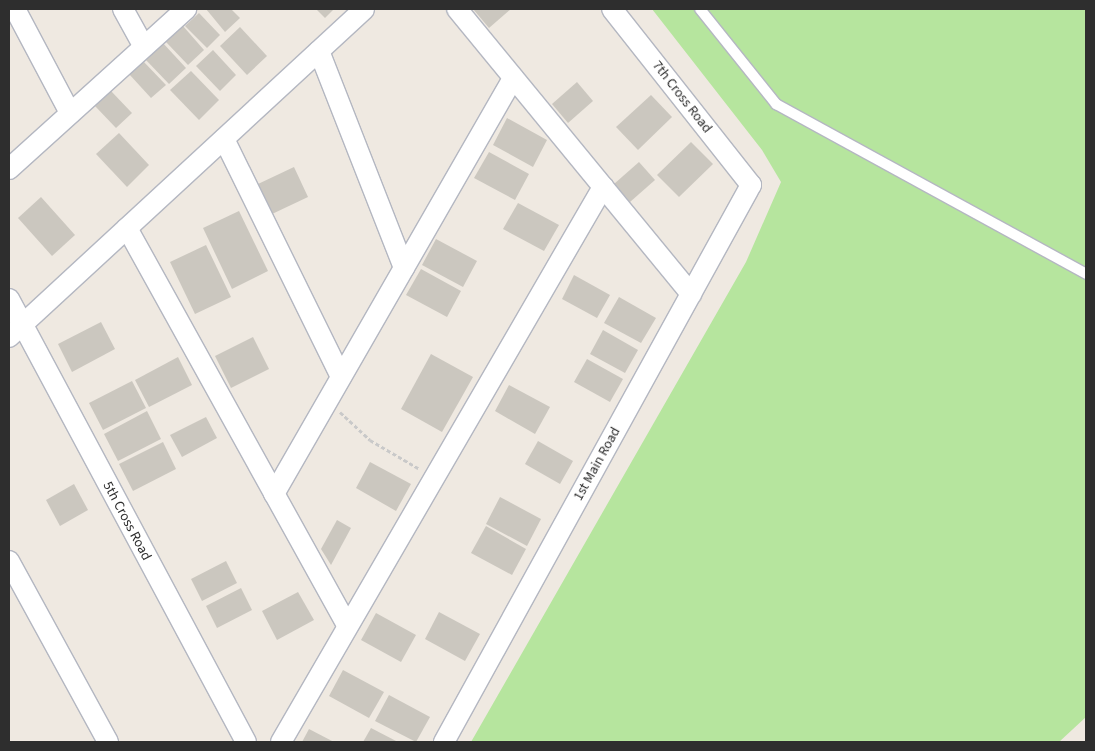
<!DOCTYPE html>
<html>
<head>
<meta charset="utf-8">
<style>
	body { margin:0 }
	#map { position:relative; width:1095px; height:751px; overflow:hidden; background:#efe9e1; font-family:"Source Sans 3",sans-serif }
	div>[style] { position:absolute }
	.green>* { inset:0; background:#b6e59e }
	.building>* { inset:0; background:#cbc7bf }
	.path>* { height:3px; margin-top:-1.5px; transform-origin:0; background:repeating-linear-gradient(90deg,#c9c9c9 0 4px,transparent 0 6.5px) }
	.roads { filter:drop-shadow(1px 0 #b4b7c1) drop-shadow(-1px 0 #b4b7c1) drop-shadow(0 1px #b4b7c1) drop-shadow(0 -1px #b4b7c1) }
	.service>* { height:10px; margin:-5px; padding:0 5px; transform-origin:5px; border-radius:5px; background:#fff }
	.minor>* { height:20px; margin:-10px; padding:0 10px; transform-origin:10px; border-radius:10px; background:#fff }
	span { translate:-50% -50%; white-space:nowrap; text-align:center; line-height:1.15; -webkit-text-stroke:5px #fff; paint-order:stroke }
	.street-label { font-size:14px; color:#2e2e2e }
	.frame { position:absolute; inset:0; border:10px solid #2e2e2e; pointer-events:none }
</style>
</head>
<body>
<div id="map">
	<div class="green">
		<div style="clip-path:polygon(652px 9px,1086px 9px,1086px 717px,1059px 742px,471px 742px,746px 262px,781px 182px,762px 150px)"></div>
	</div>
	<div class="building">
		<div style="clip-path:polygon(206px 9px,231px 9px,240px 18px,225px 32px)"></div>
		<div style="clip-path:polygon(316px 9px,334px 9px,325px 18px)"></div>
		<div style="clip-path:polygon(473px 9px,511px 9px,489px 28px)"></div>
		<div style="clip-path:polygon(199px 13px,220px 35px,207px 48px,185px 26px)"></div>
		<div style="clip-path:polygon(183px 26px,204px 50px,188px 65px,166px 42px)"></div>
		<div style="clip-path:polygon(240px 27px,267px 56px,247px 75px,220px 46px)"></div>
		<div style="clip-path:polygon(162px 42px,186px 68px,169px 84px,145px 59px)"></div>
		<div style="clip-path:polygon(213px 50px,236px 75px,220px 91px,196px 66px)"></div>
		<div style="clip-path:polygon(143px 61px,166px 85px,151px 98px,129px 74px)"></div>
		<div style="clip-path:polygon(191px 71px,219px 100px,199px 120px,170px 90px)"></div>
		<div style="clip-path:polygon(577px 82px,593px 101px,568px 123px,552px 104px)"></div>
		<div style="clip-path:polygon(111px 91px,132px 113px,116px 128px,95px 106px)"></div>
		<div style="clip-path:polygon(651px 95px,672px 117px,638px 150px,616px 127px)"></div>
		<div style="clip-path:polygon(507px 118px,547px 140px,533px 167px,493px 145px)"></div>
		<div style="clip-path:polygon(119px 133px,149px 165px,127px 187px,96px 154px)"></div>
		<div style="clip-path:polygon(691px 142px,713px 164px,679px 197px,657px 175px)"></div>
		<div style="clip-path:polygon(489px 152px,529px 174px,515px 200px,474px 178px)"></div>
		<div style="clip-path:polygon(639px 162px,655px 180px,630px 202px,614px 184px)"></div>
		<div style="clip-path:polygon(294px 167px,308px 197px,272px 214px,258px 184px)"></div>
		<div style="clip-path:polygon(41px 197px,75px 235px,52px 256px,18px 218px)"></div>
		<div style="clip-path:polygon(518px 203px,559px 225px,544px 251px,503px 229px)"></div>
		<div style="clip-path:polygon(239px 211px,268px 271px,232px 289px,203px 228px)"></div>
		<div style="clip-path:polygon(436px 239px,477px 261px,463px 287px,422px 265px)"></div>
		<div style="clip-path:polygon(206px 245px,231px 297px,195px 314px,170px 262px)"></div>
		<div style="clip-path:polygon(421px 269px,461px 291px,447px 317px,406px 295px)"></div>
		<div style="clip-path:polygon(574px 275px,610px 295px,597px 318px,562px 299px)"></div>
		<div style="clip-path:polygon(619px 297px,656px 318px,641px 343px,604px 323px)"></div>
		<div style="clip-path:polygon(101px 322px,115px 349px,72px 372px,58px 344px)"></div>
		<div style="clip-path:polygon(603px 330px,638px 350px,625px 373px,590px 354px)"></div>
		<div style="clip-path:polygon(253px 337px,269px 369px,231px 388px,215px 356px)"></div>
		<div style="clip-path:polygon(431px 354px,473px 377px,442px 432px,401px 409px)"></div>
		<div style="clip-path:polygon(178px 357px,192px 385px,149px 407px,135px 380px)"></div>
		<div style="clip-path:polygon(587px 359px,623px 379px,610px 402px,574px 382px)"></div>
		<div style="clip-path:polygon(132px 381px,146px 408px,103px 430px,89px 403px)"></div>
		<div style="clip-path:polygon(509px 385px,550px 407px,535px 434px,495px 411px)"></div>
		<div style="clip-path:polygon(147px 411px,161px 439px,118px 461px,104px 434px)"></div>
		<div style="clip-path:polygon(206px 417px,217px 438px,182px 457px,170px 435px)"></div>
		<div style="clip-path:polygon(538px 441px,573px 461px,560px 484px,525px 464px)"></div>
		<div style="clip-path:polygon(163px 442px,176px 469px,133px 491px,119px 464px)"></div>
		<div style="clip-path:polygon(370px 462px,411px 484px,396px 511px,356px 488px)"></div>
		<div style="clip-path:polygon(74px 484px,88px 510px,60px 526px,46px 500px)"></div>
		<div style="clip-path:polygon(500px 497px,541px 519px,527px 546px,486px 524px)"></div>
		<div style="clip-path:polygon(337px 520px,351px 528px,331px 565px,321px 549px)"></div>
		<div style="clip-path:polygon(486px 526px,526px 549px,512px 575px,471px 553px)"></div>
		<div style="clip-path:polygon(226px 561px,237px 583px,202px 601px,191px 579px)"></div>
		<div style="clip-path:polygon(241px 588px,252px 610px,217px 628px,206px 606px)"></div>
		<div style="clip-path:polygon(298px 592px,314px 620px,277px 640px,262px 611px)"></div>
		<div style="clip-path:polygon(439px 612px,480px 634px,465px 661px,425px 639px)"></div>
		<div style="clip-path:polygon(376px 613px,416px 635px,401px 662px,361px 640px)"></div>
		<div style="clip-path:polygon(343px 670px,384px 692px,369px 718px,329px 696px)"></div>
		<div style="clip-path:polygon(389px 695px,430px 717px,416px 742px,375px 721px)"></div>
		<div style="clip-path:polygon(371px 728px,398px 742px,363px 742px)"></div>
		<div style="clip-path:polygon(309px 729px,334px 742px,302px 742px)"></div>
	</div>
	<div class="path">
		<div style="left:340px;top:412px;width:41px;rotate:43deg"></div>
		<div style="left:370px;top:440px;width:56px;rotate:30.3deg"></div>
	</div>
	<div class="roads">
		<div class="service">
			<div style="left:700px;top:9px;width:122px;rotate:51.3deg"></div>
			<div style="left:776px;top:104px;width:354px;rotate:28.7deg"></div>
		</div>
		<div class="minor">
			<div style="left:15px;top:9px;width:118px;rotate:62.1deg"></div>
			<div style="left:123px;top:9px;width:43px;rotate:61.1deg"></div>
			<div style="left:457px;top:9px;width:369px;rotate:50.6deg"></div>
			<div style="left:319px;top:51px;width:233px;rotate:68.6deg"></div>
			<div style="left:224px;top:139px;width:265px;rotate:63.8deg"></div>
			<div style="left:9px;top:169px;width:239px;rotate:-42.1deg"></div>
			<div style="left:127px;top:228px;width:454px;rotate:61deg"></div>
			<div style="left:9px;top:299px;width:502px;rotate:61.85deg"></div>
			<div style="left:9px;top:337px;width:483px;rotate:-42.7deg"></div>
			<div style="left:274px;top:494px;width:480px;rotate:-60.1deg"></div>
			<div style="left:9px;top:561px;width:206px;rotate:61.3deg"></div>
			<div style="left:281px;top:742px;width:642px;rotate:-59.88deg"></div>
			<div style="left:444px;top:742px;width:636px;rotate:-61.14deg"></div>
			<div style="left:751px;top:185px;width:224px;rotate:-128.3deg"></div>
		</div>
	</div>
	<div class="street-label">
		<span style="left:682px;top:97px;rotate:52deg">7th Cross Road</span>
		<span style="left:597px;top:464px;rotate:-61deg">1st Main Road</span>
		<span style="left:127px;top:521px;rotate:62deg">5th Cross Road</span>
	</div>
	<div class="frame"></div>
</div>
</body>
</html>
